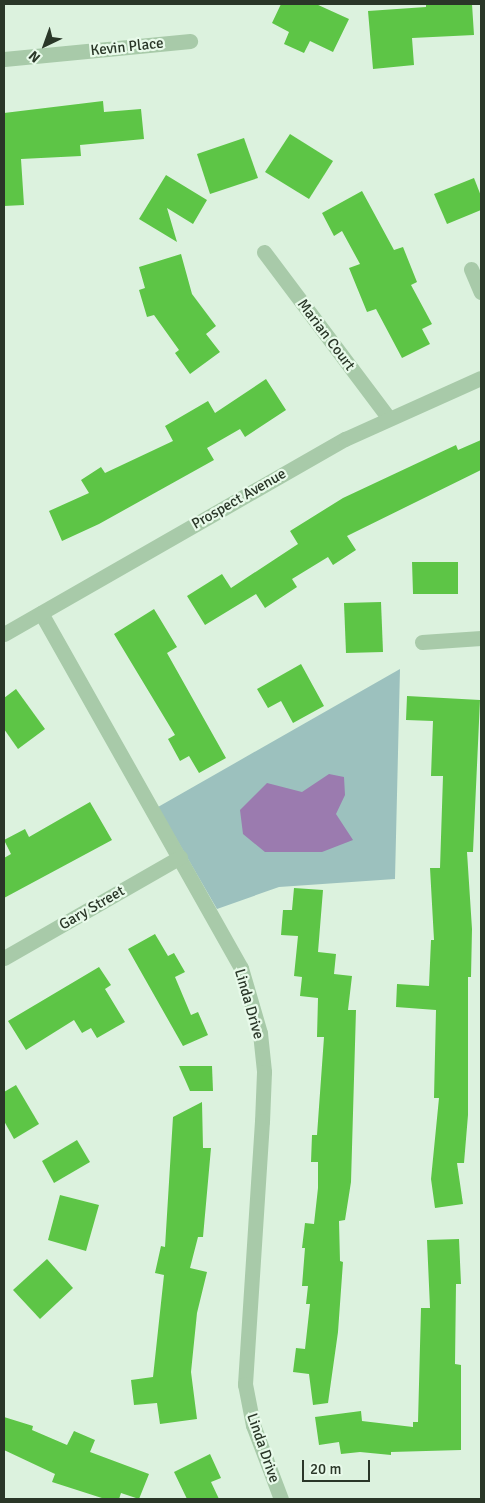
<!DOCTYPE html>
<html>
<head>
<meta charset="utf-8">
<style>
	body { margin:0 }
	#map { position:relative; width:485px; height:1503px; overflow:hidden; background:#dcf2de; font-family:Signika,sans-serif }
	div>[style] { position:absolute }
	.green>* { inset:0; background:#9cc1be }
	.water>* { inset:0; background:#9b7baf }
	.building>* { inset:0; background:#5dc546 }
	.minor>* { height:15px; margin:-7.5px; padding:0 7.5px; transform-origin:7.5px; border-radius:7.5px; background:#a8caa9 }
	span { translate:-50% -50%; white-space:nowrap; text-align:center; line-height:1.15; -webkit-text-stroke:4.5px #e8faea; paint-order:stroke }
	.street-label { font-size:15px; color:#2a3728 }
	.frame { position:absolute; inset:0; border:5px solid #2a3728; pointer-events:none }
	.north { position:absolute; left:20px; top:20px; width:50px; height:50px; -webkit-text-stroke:4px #e8faea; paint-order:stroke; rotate:222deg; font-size:14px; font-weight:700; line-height:20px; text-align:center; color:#2a3728 }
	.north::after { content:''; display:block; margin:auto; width:18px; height:22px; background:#2a3728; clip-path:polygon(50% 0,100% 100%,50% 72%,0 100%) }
	.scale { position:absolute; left:302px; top:1460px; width:68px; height:22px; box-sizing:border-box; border:2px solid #2a3728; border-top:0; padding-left:6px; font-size:15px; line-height:18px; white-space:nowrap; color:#2a3728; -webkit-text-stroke:4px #e8faea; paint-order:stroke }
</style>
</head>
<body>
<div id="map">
	<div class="green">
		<div style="clip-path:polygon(400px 669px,395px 879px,279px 887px,217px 909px,158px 807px)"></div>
	</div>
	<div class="water">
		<div style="clip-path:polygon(329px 774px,344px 777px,345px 795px,336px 814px,353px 840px,322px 852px,265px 852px,243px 834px,240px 810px,267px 783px,302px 792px)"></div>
	</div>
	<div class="building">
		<div style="clip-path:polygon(281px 4px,316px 4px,349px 19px,333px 52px,310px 41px,304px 53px,284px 44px,289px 32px,272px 23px)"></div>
		<div style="clip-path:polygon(426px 4px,472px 4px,474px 35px,412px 38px,414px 65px,373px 69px,368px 11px,426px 7px)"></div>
		<div style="clip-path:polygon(103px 101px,104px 112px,141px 109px,144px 139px,80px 145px,81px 156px,21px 159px,24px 205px,4px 206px,4px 113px)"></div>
		<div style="clip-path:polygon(290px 134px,333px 161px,309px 199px,265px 172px)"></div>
		<div style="clip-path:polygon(244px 138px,258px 178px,210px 194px,197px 154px)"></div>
		<div style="clip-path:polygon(166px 175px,207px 200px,193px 224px,167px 208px,177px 242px,139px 219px)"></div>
		<div style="clip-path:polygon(474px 178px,481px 196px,481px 210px,447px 224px,434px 194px)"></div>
		<div style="clip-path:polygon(362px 191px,394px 250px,403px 247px,417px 282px,411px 285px,432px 324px,422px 329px,430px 344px,402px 358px,376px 309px,367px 312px,349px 268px,360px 264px,342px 231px,334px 236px,322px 213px)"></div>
		<div style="clip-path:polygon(181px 254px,192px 294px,216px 326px,206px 334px,220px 352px,190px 374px,175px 353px,179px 350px,154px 315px,147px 317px,139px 290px,145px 288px,139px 267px)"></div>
		<div style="clip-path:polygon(266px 379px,286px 410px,245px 437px,240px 429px,207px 448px,214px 460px,99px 524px,62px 541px,49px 511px,89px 493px,81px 480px,101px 467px,105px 473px,173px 441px,165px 426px,208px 401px,215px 413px)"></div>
		<div style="clip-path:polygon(481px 440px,481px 470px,347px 536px,356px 550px,333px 565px,328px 557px,292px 579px,297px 587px,265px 608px,256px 594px,205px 625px,187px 596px,222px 574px,231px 588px,298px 544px,290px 531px,343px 498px,456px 445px,458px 450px)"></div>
		<div style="clip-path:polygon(412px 562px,458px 562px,458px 594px,413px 594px)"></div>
		<div style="clip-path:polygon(381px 602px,383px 652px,346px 653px,344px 603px)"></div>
		<div style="clip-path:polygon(154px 609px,177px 647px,167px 653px,226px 758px,199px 773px,189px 756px,180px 761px,168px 739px,175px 735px,114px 634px)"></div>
		<div style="clip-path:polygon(301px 664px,324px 706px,293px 723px,281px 701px,268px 708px,257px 689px)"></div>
		<div style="clip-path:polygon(16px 689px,45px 729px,18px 749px,4px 729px,4px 698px)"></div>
		<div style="clip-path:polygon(407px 696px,480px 700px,473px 852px,467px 852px,472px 929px,471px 977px,468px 977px,468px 1115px,464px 1163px,457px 1163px,463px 1204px,435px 1208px,431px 1179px,439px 1098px,434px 1098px,436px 1010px,396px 1007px,397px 984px,429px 986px,431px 940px,434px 940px,430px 868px,440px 868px,443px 776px,431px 776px,433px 721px,406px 720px)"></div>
		<div style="clip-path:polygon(90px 802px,112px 840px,4px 898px,4px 858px,11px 854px,4px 840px,25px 829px,29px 837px)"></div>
		<div style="clip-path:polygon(294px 888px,323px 890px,318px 952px,336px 954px,334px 974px,352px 976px,348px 1010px,356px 1010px,351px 1182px,345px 1220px,339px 1221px,340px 1261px,343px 1262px,338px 1332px,328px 1403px,313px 1405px,309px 1374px,293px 1372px,296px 1348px,305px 1349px,310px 1304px,306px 1304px,308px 1286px,302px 1286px,305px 1248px,302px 1248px,305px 1223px,314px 1224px,318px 1188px,318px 1162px,311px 1162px,312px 1135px,317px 1135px,324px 1037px,317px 1037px,318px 998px,300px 996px,302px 977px,294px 976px,298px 936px,281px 935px,283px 910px,292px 910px)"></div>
		<div style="clip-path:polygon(155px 934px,168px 956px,174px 953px,185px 972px,175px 977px,191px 1015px,198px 1012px,208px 1035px,183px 1046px,128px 949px)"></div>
		<div style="clip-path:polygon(99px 967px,111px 985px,105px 989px,125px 1022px,97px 1038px,91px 1028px,82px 1033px,74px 1020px,26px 1050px,8px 1021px)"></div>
		<div style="clip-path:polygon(179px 1066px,212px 1066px,213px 1091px,190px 1091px)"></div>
		<div style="clip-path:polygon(16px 1085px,39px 1124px,14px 1139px,4px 1121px,4px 1092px)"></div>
		<div style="clip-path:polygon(202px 1102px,203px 1148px,211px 1148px,203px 1237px,198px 1237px,190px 1268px,207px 1272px,197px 1313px,191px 1372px,197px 1419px,160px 1424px,157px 1403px,134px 1405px,131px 1380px,153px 1377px,164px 1275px,155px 1273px,161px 1246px,165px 1247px,173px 1117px)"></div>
		<div style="clip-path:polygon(77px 1140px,90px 1162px,54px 1183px,42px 1161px)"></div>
		<div style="clip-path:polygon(60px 1195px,99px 1205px,86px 1251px,48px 1240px)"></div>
		<div style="clip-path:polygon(459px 1239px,461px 1284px,456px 1284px,455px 1364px,461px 1365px,461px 1450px,391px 1452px,391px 1455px,360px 1452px,341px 1454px,339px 1442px,319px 1445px,315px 1417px,361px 1411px,362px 1421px,413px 1427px,413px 1422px,418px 1422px,421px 1308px,430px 1308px,427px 1240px)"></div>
		<div style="clip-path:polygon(47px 1259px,73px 1288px,40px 1319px,13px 1290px)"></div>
		<div style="clip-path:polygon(4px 1417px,33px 1426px,32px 1430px,67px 1445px,74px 1431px,95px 1440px,90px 1452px,149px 1474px,139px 1499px,121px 1493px,119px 1499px,105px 1499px,52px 1482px,55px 1474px,4px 1450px)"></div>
		<div style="clip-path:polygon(210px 1454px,221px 1478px,211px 1482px,219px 1499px,187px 1499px,174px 1472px)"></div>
	</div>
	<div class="minor">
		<div style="left:4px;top:59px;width:187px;rotate:-5.5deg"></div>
		<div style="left:264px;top:252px;width:206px;rotate:53.1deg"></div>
		<div style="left:471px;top:269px;width:25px;rotate:67deg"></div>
		<div style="left:41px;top:613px;width:407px;rotate:60.6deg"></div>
		<div style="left:241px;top:968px;width:68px;rotate:73.7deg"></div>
		<div style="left:260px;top:1033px;width:39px;rotate:84deg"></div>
		<div style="left:264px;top:1072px;width:49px;rotate:92.3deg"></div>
		<div style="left:262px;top:1121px;width:264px;rotate:93.7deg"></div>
		<div style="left:245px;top:1384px;width:42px;rotate:79deg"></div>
		<div style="left:253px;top:1425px;width:79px;rotate:69.3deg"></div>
		<div style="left:4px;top:634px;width:393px;rotate:-29.8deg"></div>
		<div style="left:345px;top:439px;width:149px;rotate:-24.2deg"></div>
		<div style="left:422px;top:642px;width:59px;rotate:-3.9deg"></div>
		<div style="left:4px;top:958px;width:203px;rotate:-29.8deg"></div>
	</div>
	<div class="street-label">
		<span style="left:127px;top:47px;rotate:-6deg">Kevin Place</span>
		<span style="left:326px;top:335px;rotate:53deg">Marian Court</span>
		<span style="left:239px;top:499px;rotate:-30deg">Prospect Avenue</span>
		<span style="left:92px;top:908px;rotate:-30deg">Gary Street</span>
		<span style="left:249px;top:1004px;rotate:74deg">Linda Drive</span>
		<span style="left:263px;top:1448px;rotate:71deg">Linda Drive</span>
	</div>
	<div class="frame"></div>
	<div class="north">N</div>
	<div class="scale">20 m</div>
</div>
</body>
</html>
